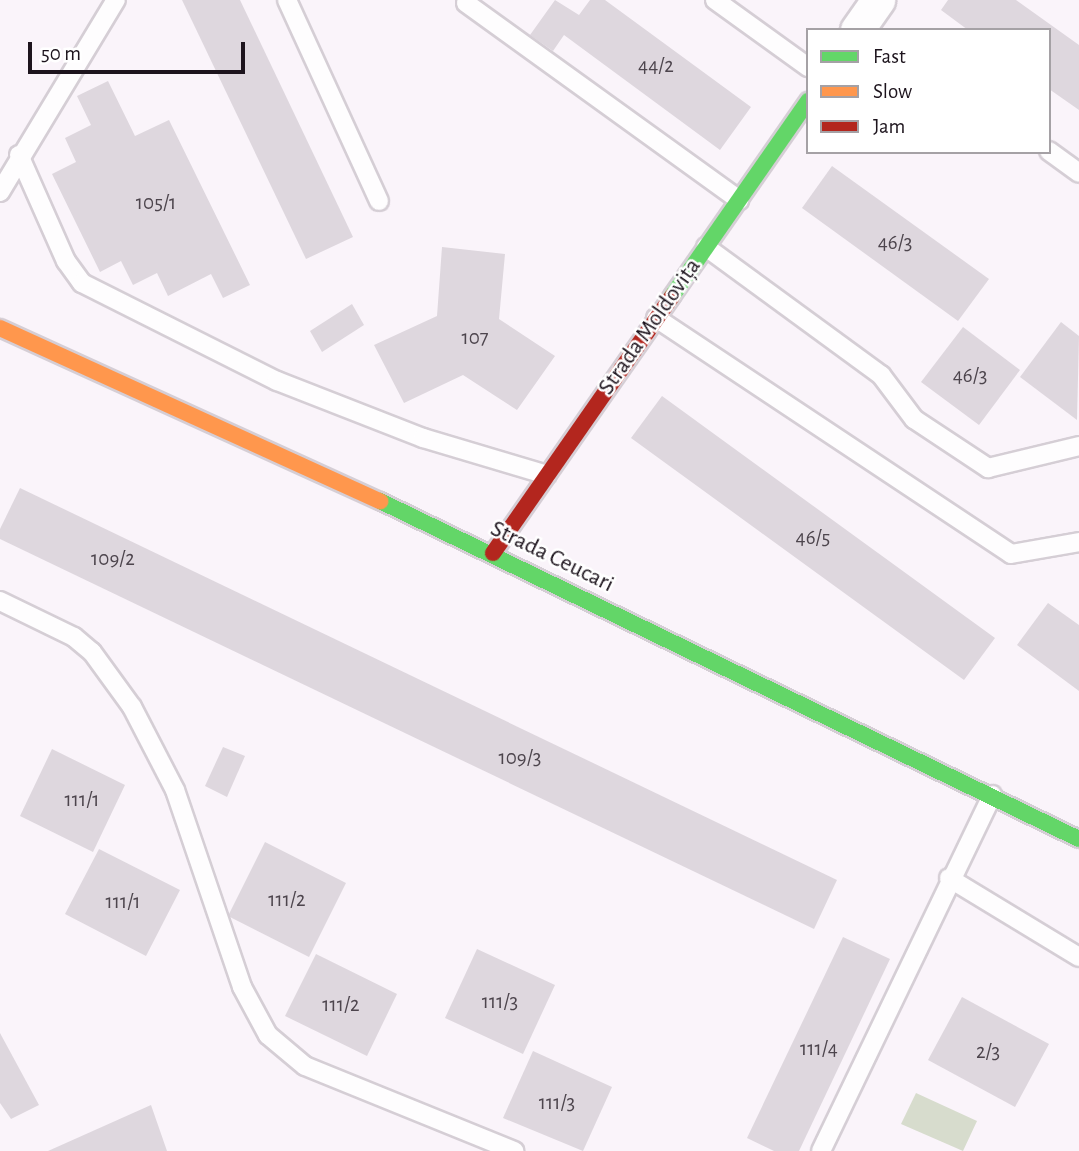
<!DOCTYPE html>
<html>
<head>
<meta charset="utf-8">
<style>
	body { margin:0 }
	#map { position:relative; width:1079px; height:1151px; overflow:hidden; background:#faf4fa; font-family:"Alegreya Sans",sans-serif }
	div>[style] { position:absolute }
	.green>* { inset:0; background:#d7dccd }
	.building>* { inset:0; background:#ded7de }
	.roads { filter:drop-shadow(2px 0 #d5ced5) drop-shadow(-2px 0 #d5ced5) drop-shadow(0 2px #d5ced5) drop-shadow(0 -2px #d5ced5) }
	.lane>* { height:18px; margin:-9px; padding:0 9px; transform-origin:9px; border-radius:9px; background:#fefdfe }
	.street>* { height:33px; margin:-16.5px; padding:0 16.5px; transform-origin:16.5px; border-radius:16.5px; background:#fefdfe }
	.fast>* { height:16px; margin:-8px; padding:0 8px; transform-origin:8px; border-radius:8px; background:#63d668 }
	.slow>* { height:16px; margin:-8px; padding:0 8px; transform-origin:8px; border-radius:8px; background:#ff974d }
	.jam>* { height:16px; margin:-8px; padding:0 8px; transform-origin:8px; border-radius:8px; background:#b3261e }
	span { translate:-50% -50%; white-space:nowrap; text-align:center; line-height:1.15; -webkit-text-stroke:5px #fff; paint-order:stroke }
	.number-label { font-size:21px; color:#4d454d }
	.number-label span { -webkit-text-stroke-width:0 }
	.street-label { font-size:24px; color:#1d141d }
	.legend { position:absolute; left:806px; top:28px; width:245px; height:126px; box-sizing:border-box; background:#fff; border:2px solid #a5a1a5; margin:0; padding:9px 12px; list-style:none; font-size:21px; color:#1d141d }
	.legend li { display:flex; align-items:center; gap:14px; height:35px }
	.legend b { width:35px; border:2px solid #a5a1a5 }
	.scale { position:absolute; left:28px; top:42px; width:217px; height:32px; box-sizing:border-box; border:4px solid #1d141d; border-top:0; padding-left:9px; font-size:21px; line-height:24px; white-space:nowrap; color:#1d141d; -webkit-text-stroke:5px #fff; paint-order:stroke }
</style>
</head>
<body>
<div id="map">
	<div class="green">
		<div style="clip-path:polygon(916px 1093px,977px 1121px,963px 1151px,901px 1124px)"></div>
	</div>
	<div class="building">
		<div style="clip-path:polygon(182px 0,240px 0,353px 237px,306px 259px)"></div>
		<div style="clip-path:polygon(555px 0,579px 15px,590px 0,605px 0,751px 107px,720px 150px,564px 35px,553px 51px,530px 35px)"></div>
		<div style="clip-path:polygon(948px 0,1016px 0,1079px 45px,1079px 110px,1049px 89px,1049px 30px,968px 30px,941px 10px)"></div>
		<div style="clip-path:polygon(108px 81px,135px 136px,169px 120px,250px 285px,223px 298px,211px 274px,168px 296px,157px 273px,133px 285px,121px 261px,100px 272px,52px 174px,76px 162px,65px 138px,91px 125px,77px 96px)"></div>
		<div style="clip-path:polygon(832px 166px,989px 279px,958px 321px,802px 208px)"></div>
		<div style="clip-path:polygon(442px 247px,505px 254px,499px 319px,555px 356px,517px 410px,463px 375px,404px 403px,374px 345px,437px 316px)"></div>
		<div style="clip-path:polygon(352px 304px,364px 325px,322px 352px,310px 331px)"></div>
		<div style="clip-path:polygon(1061px 322px,1079px 336px,1077px 420px,1020px 377px)"></div>
		<div style="clip-path:polygon(963px 327px,1020px 370px,979px 425px,921px 382px)"></div>
		<div style="clip-path:polygon(662px 396px,995px 638px,964px 680px,631px 438px)"></div>
		<div style="clip-path:polygon(20px 488px,837px 880px,814px 929px,0 539px,0 529px)"></div>
		<div style="clip-path:polygon(1048px 603px,1079px 625px,1079px 691px,1017px 645px)"></div>
		<div style="clip-path:polygon(223px 747px,245px 756px,227px 797px,205px 786px)"></div>
		<div style="clip-path:polygon(52px 749px,125px 785px,93px 852px,20px 816px)"></div>
		<div style="clip-path:polygon(265px 842px,346px 883px,309px 957px,228px 916px)"></div>
		<div style="clip-path:polygon(99px 849px,180px 890px,146px 956px,65px 914px)"></div>
		<div style="clip-path:polygon(843px 937px,890px 959px,799px 1151px,774px 1151px,747px 1138px)"></div>
		<div style="clip-path:polygon(477px 949px,555px 985px,523px 1054px,445px 1018px)"></div>
		<div style="clip-path:polygon(316px 954px,397px 994px,367px 1056px,285px 1016px)"></div>
		<div style="clip-path:polygon(962px 997px,1049px 1044px,1015px 1107px,928px 1060px)"></div>
		<div style="clip-path:polygon(0 1033px,39px 1105px,11px 1119px,0 1103px)"></div>
		<div style="clip-path:polygon(533px 1051px,612px 1087px,583px 1151px,503px 1118px)"></div>
		<div style="clip-path:polygon(151px 1105px,167px 1151px,48px 1151px)"></div>
	</div>
	<div class="roads">
		<div class="lane">
			<div style="left:287px;top:0;width:221px;rotate:65.4deg"></div>
			<div style="left:715px;top:0;width:115px;rotate:35.8deg"></div>
			<div style="left:466px;top:3px;width:337px;rotate:35.8deg"></div>
			<div style="left:1049px;top:151px;width:37px;rotate:36deg"></div>
			<div style="left:19px;top:155px;width:116px;rotate:66.1deg"></div>
			<div style="left:66px;top:261px;width:27px;rotate:54deg"></div>
			<div style="left:82px;top:283px;width:218px;rotate:26.7deg"></div>
			<div style="left:277px;top:381px;width:157px;rotate:21.3deg"></div>
			<div style="left:423px;top:438px;width:129px;rotate:16.6deg"></div>
			<div style="left:0;top:192px;width:224px;rotate:-58.9deg"></div>
			<div style="left:706px;top:247px;width:217px;rotate:36.2deg"></div>
			<div style="left:881px;top:375px;width:55px;rotate:53.1deg"></div>
			<div style="left:914px;top:419px;width:89px;rotate:33.5deg"></div>
			<div style="left:988px;top:468px;width:94px;rotate:-13.6deg"></div>
			<div style="left:656px;top:318px;width:426px;rotate:33.6deg"></div>
			<div style="left:1011px;top:554px;width:69px;rotate:-10deg"></div>
			<div style="left:0;top:601px;width:82px;rotate:25.9deg"></div>
			<div style="left:74px;top:637px;width:23px;rotate:40deg"></div>
			<div style="left:92px;top:652px;width:68px;rotate:54deg"></div>
			<div style="left:132px;top:707px;width:93px;rotate:62.6deg"></div>
			<div style="left:175px;top:790px;width:208px;rotate:71.2deg"></div>
			<div style="left:242px;top:987px;width:55px;rotate:61.6deg"></div>
			<div style="left:268px;top:1035px;width:48px;rotate:40deg"></div>
			<div style="left:305px;top:1066px;width:226px;rotate:22.1deg"></div>
			<div style="left:949px;top:878px;width:152px;rotate:31.3deg"></div>
			<div style="left:821px;top:1151px;width:395px;rotate:-64.3deg"></div>
		</div>
		<div class="street">
			<div style="left:857px;top:30px;width:37px;rotate:-55deg"></div>
		</div>
		<div class="fast">
			<div style="left:672px;top:296px;width:238px;rotate:-55.1deg"></div>
			<div style="left:380px;top:501px;width:776px;rotate:25.81deg"></div>
		</div>
		<div class="slow">
			<div style="left:0;top:328px;width:418px;rotate:24.5deg"></div>
		</div>
		<div class="jam">
			<div style="left:493px;top:553px;width:313px;rotate:-55.1deg"></div>
		</div>
	</div>
	<div class="number-label">
		<span style="left:656px;top:66px">44/2</span>
		<span style="left:156px;top:203px">105/1</span>
		<span style="left:895px;top:243px">46/3</span>
		<span style="left:475px;top:338px">107</span>
		<span style="left:970px;top:376px">46/3</span>
		<span style="left:813px;top:538px">46/5</span>
		<span style="left:113px;top:559px">109/2</span>
		<span style="left:520px;top:758px">109/3</span>
		<span style="left:82px;top:800px">111/1</span>
		<span style="left:287px;top:900px">111/2</span>
		<span style="left:123px;top:902px">111/1</span>
		<span style="left:500px;top:1002px">111/3</span>
		<span style="left:341px;top:1005px">111/2</span>
		<span style="left:819px;top:1049px">111/4</span>
		<span style="left:988px;top:1052px">2/3</span>
		<span style="left:557px;top:1103px">111/3</span>
	</div>
	<div class="street-label">
		<span style="left:650px;top:327px;rotate:-55deg">Strada Moldovița</span>
		<span style="left:552px;top:557px;rotate:26deg">Strada Ceucari</span>
	</div>
	<ul class="legend">
	<li><b style="height:9px;background:#63d668"></b>Fast</li>
	<li><b style="height:9px;background:#ff974d"></b>Slow</li>
	<li><b style="height:9px;background:#b3261e"></b>Jam</li>
	</ul>
	<div class="scale">50 m</div>
</div>
</body>
</html>
